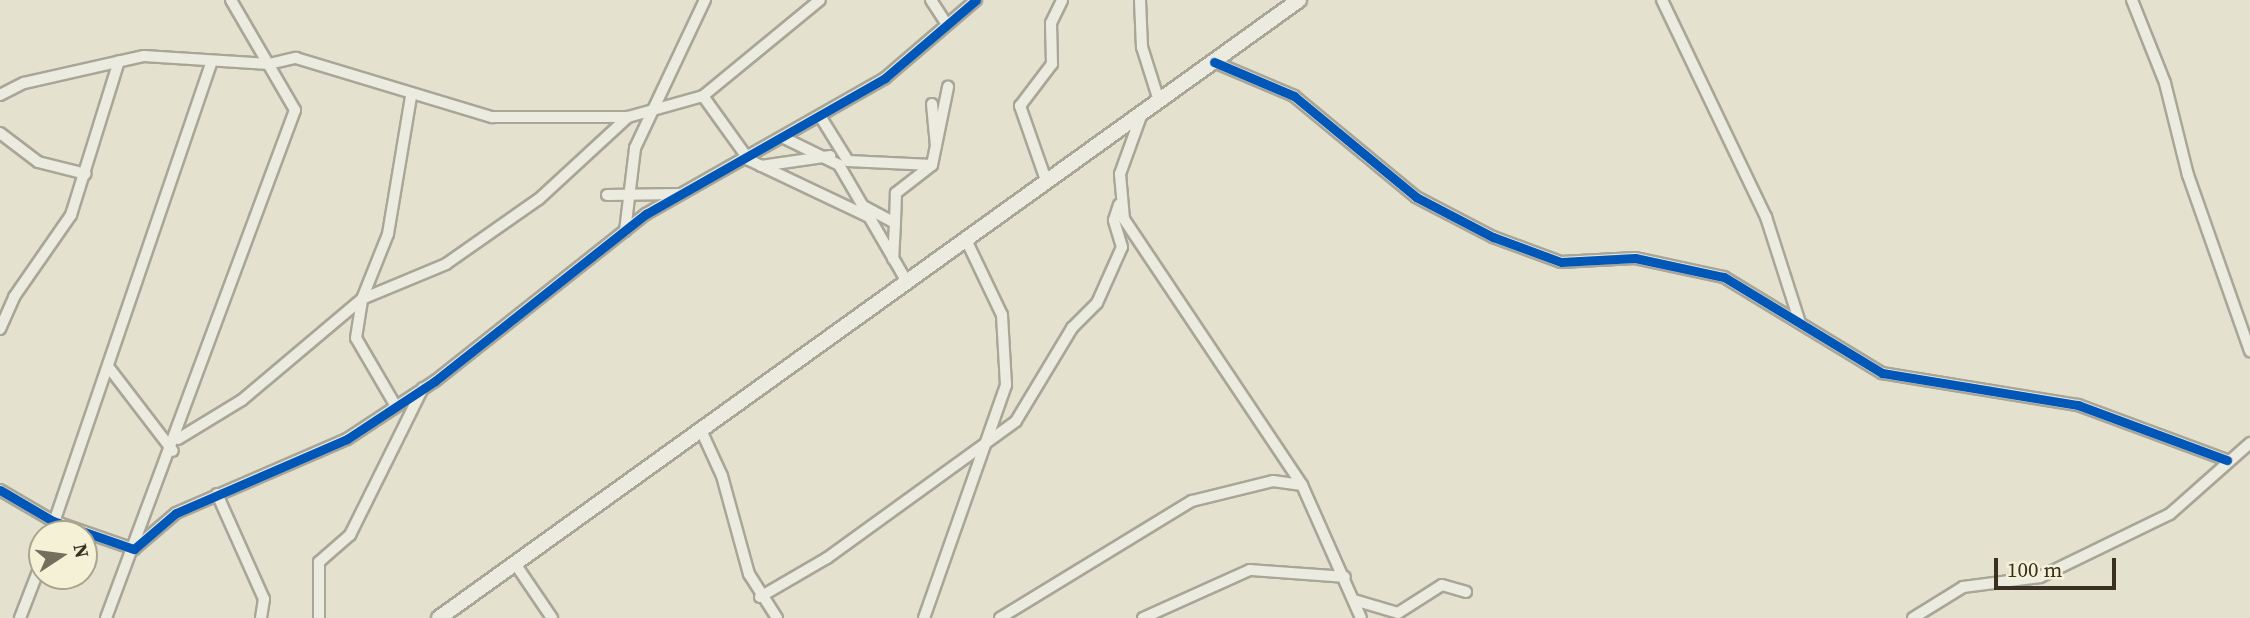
<!DOCTYPE html>
<html>
<head>
<meta charset="utf-8">
<style>
	body { margin:0 }
	#map { position:relative; width:2250px; height:618px; overflow:hidden; background:#e4e2cf; font-family:"Source Serif 4",serif }
	div>[style] { position:absolute }
	.roads { filter:drop-shadow(2px 0 #a9a698) drop-shadow(-2px 0 #a9a698) drop-shadow(0 2px #a9a698) drop-shadow(0 -2px #a9a698) }
	.street>* { height:10px; margin:-5px; padding:0 5px; transform-origin:5px; border-radius:5px; background:#ecebe0 }
	.secondary>* { height:14px; margin:-7px; padding:0 7px; transform-origin:7px; border-radius:7px; background:#ecebe0 }
	.cycleway>* { height:9px; margin:-4.5px; padding:0 4.5px; transform-origin:4.5px; border-radius:4.5px; background:#0057b8 }
	span { translate:-50% -50%; white-space:nowrap; text-align:center; line-height:1.15; -webkit-text-stroke:5px #f4f1d6; paint-order:stroke }
	.north { position:absolute; left:28px; top:520px; width:70px; height:70px; box-sizing:border-box; background:#f4f1d6; border:2px solid #a9a48d; border-radius:50%; rotate:77deg; font-size:19px; font-weight:700; line-height:28px; text-align:center; color:#383020 }
	.north::after { content:''; display:block; margin:auto; width:24px; height:32px; background:#746e5d; clip-path:polygon(50% 0,100% 100%,50% 72%,0 100%) }
	.scale { position:absolute; left:1994px; top:558px; width:122px; height:32px; box-sizing:border-box; border:4px solid #383020; border-top:0; padding-left:9px; font-size:21px; line-height:24px; white-space:nowrap; color:#383020; -webkit-text-stroke:5px #f4f1d6; paint-order:stroke }
</style>
</head>
<body>
<div id="map">
	<div class="roads">
		<div class="street">
			<div style="left:931px;top:0;width:27px;rotate:57deg"></div>
			<div style="left:1140px;top:0;width:47px;rotate:87.6deg"></div>
			<div style="left:1142px;top:47px;width:57px;rotate:72.5deg"></div>
			<div style="left:1662px;top:0;width:241px;rotate:64.4deg"></div>
			<div style="left:1766px;top:217px;width:111px;rotate:72.2deg"></div>
			<div style="left:2132px;top:0;width:89px;rotate:68.3deg"></div>
			<div style="left:2165px;top:83px;width:95px;rotate:76deg"></div>
			<div style="left:2188px;top:175px;width:187px;rotate:70.6deg"></div>
			<div style="left:1214px;top:62px;width:87px;rotate:23deg"></div>
			<div style="left:1294px;top:96px;width:158px;rotate:39.6deg"></div>
			<div style="left:1416px;top:197px;width:87px;rotate:27.5deg"></div>
			<div style="left:1493px;top:237px;width:72px;rotate:20.2deg"></div>
			<div style="left:1561px;top:262px;width:74px;rotate:-3.1deg"></div>
			<div style="left:1635px;top:258px;width:91px;rotate:12.1deg"></div>
			<div style="left:1724px;top:277px;width:185px;rotate:31.3deg"></div>
			<div style="left:1882px;top:373px;width:199px;rotate:9.3deg"></div>
			<div style="left:2078px;top:405px;width:159px;rotate:20.3deg"></div>
			<div style="left:0;top:95px;width:27px;rotate:-27deg"></div>
			<div style="left:24px;top:83px;width:123px;rotate:-12.7deg"></div>
			<div style="left:144px;top:56px;width:125px;rotate:3.7deg"></div>
			<div style="left:269px;top:64px;width:28px;rotate:-13deg"></div>
			<div style="left:296px;top:58px;width:205px;rotate:16.8deg"></div>
			<div style="left:492px;top:117px;width:136px"></div>
			<div style="left:628px;top:117px;width:78px;rotate:-15.6deg"></div>
			<div style="left:703px;top:96px;width:79px;rotate:54.3deg"></div>
			<div style="left:749px;top:160px;width:133px;rotate:25.4deg"></div>
			<div style="left:703px;top:96px;width:151px;rotate:-39.4deg"></div>
			<div style="left:932px;top:104px;width:42px;rotate:84.6deg"></div>
			<div style="left:820px;top:116px;width:53px;rotate:58.1deg"></div>
			<div style="left:848px;top:161px;width:84px;rotate:2.7deg"></div>
			<div style="left:932px;top:165px;width:46px;rotate:142.1deg"></div>
			<div style="left:896px;top:193px;width:30px;rotate:92deg"></div>
			<div style="left:1141px;top:116px;width:62px;rotate:109.9deg"></div>
			<div style="left:1120px;top:174px;width:45px;rotate:84.9deg"></div>
			<div style="left:1124px;top:219px;width:320px;rotate:56.2deg"></div>
			<div style="left:1302px;top:485px;width:145px;rotate:66.1deg"></div>
			<div style="left:0;top:133px;width:48px;rotate:37.3deg"></div>
			<div style="left:38px;top:162px;width:49px;rotate:14deg"></div>
			<div style="left:784px;top:138px;width:61px;rotate:26.1deg"></div>
			<div style="left:839px;top:165px;width:135px;rotate:59.8deg"></div>
			<div style="left:932px;top:165px;width:80px;rotate:-78.4deg"></div>
			<div style="left:761px;top:166px;width:70px;rotate:-8.2deg"></div>
			<div style="left:1047px;top:183px;width:82px;rotate:-109.3deg"></div>
			<div style="left:1020px;top:106px;width:53px;rotate:-52.7deg"></div>
			<div style="left:1052px;top:64px;width:41px;rotate:-91.4deg"></div>
			<div style="left:1051px;top:23px;width:25px;rotate:-64deg"></div>
			<div style="left:607px;top:195px;width:73px;rotate:-0.8deg"></div>
			<div style="left:863px;top:206px;width:36px;rotate:28deg"></div>
			<div style="left:895px;top:223px;width:36px;rotate:93deg"></div>
			<div style="left:625px;top:231px;width:84px;rotate:-83.1deg"></div>
			<div style="left:635px;top:148px;width:164px;rotate:-64.7deg"></div>
			<div style="left:0;top:329px;width:35px;rotate:-66deg"></div>
			<div style="left:14px;top:297px;width:100px;rotate:-55.2deg"></div>
			<div style="left:71px;top:215px;width:161px;rotate:-72.7deg"></div>
			<div style="left:110px;top:369px;width:103px;rotate:52.5deg"></div>
			<div style="left:394px;top:403px;width:75px;rotate:-120.3deg"></div>
			<div style="left:356px;top:338px;width:39px;rotate:-81deg"></div>
			<div style="left:362px;top:299px;width:70px;rotate:-68.2deg"></div>
			<div style="left:388px;top:234px;width:139px;rotate:-80.5deg"></div>
			<div style="left:700px;top:428px;width:53px;rotate:65.4deg"></div>
			<div style="left:722px;top:476px;width:102px;rotate:74.6deg"></div>
			<div style="left:749px;top:574px;width:52px;rotate:57.5deg"></div>
			<div style="left:178px;top:439px;width:75px;rotate:-31.4deg"></div>
			<div style="left:242px;top:400px;width:157px;rotate:-40.1deg"></div>
			<div style="left:362px;top:299px;width:91px;rotate:-22.6deg"></div>
			<div style="left:446px;top:264px;width:113px;rotate:-35deg"></div>
			<div style="left:539px;top:199px;width:121px;rotate:-42.7deg"></div>
			<div style="left:0;top:490px;width:61px;rotate:30.3deg"></div>
			<div style="left:53px;top:521px;width:86px;rotate:19.1deg"></div>
			<div style="left:134px;top:549px;width:55px;rotate:-40.6deg"></div>
			<div style="left:176px;top:513px;width:186px;rotate:-23.4deg"></div>
			<div style="left:347px;top:439px;width:105px;rotate:-33.4deg"></div>
			<div style="left:435px;top:381px;width:269px;rotate:-38.4deg"></div>
			<div style="left:646px;top:214px;width:275px;rotate:-29.6deg"></div>
			<div style="left:885px;top:78px;width:120px;rotate:-40.6deg"></div>
			<div style="left:217px;top:494px;width:115px;rotate:65.9deg"></div>
			<div style="left:264px;top:599px;width:19px;rotate:99deg"></div>
			<div style="left:50px;top:534px;width:500px;rotate:-71.1deg"></div>
			<div style="left:516px;top:565px;width:64px;rotate:55.8deg"></div>
			<div style="left:760px;top:597px;width:78px;rotate:-30.2deg"></div>
			<div style="left:827px;top:558px;width:233px;rotate:-35.9deg"></div>
			<div style="left:1016px;top:421px;width:109px;rotate:-58.9deg"></div>
			<div style="left:1072px;top:328px;width:35px;rotate:-45deg"></div>
			<div style="left:1097px;top:303px;width:61px;rotate:-65.9deg"></div>
			<div style="left:1122px;top:247px;width:28px;rotate:-107deg"></div>
			<div style="left:1114px;top:220px;width:16px;rotate:-72deg"></div>
			<div style="left:1354px;top:600px;width:46px;rotate:16.5deg"></div>
			<div style="left:1398px;top:613px;width:52px;rotate:-32.5deg"></div>
			<div style="left:1442px;top:585px;width:25px;rotate:16deg"></div>
			<div style="left:20px;top:618px;width:61px;rotate:-68.9deg"></div>
			<div style="left:106px;top:618px;width:542px;rotate:-69.59deg"></div>
			<div style="left:295px;top:110px;width:127px;rotate:-120.2deg"></div>
			<div style="left:319px;top:618px;width:56px;rotate:-90deg"></div>
			<div style="left:319px;top:562px;width:41px;rotate:-41.1deg"></div>
			<div style="left:350px;top:535px;width:164px;rotate:-63.6deg"></div>
			<div style="left:924px;top:618px;width:247px;rotate:-70.6deg"></div>
			<div style="left:1006px;top:385px;width:70px;rotate:-93.3deg"></div>
			<div style="left:1002px;top:315px;width:81px;rotate:-115.6deg"></div>
			<div style="left:1000px;top:618px;width:225px;rotate:-31.4deg"></div>
			<div style="left:1192px;top:501px;width:83px;rotate:-13.9deg"></div>
			<div style="left:1273px;top:481px;width:29px;rotate:8deg"></div>
			<div style="left:1143px;top:618px;width:117px;rotate:-24.2deg"></div>
			<div style="left:1250px;top:570px;width:95px;rotate:4.2deg"></div>
			<div style="left:1913px;top:618px;width:59px;rotate:-31.8deg"></div>
			<div style="left:1963px;top:587px;width:78px;rotate:-7.4deg"></div>
			<div style="left:2040px;top:577px;width:144px;rotate:-25.9deg"></div>
			<div style="left:2170px;top:514px;width:107px;rotate:-41.6deg"></div>
		</div>
		<div class="secondary">
			<div style="left:439px;top:618px;width:1059px;rotate:-35.7deg"></div>
		</div>
	</div>
	<div class="cycleway">
		<div style="left:1214px;top:62px;width:87px;rotate:23deg"></div>
		<div style="left:1294px;top:96px;width:158px;rotate:39.6deg"></div>
		<div style="left:1416px;top:197px;width:87px;rotate:27.5deg"></div>
		<div style="left:1493px;top:237px;width:72px;rotate:20.2deg"></div>
		<div style="left:1561px;top:262px;width:74px;rotate:-3.1deg"></div>
		<div style="left:1635px;top:258px;width:91px;rotate:12.1deg"></div>
		<div style="left:1724px;top:277px;width:185px;rotate:31.3deg"></div>
		<div style="left:1882px;top:373px;width:199px;rotate:9.3deg"></div>
		<div style="left:2078px;top:405px;width:159px;rotate:20.3deg"></div>
		<div style="left:0;top:490px;width:61px;rotate:30.3deg"></div>
		<div style="left:53px;top:521px;width:86px;rotate:19.1deg"></div>
		<div style="left:134px;top:549px;width:55px;rotate:-40.6deg"></div>
		<div style="left:176px;top:513px;width:186px;rotate:-23.4deg"></div>
		<div style="left:347px;top:439px;width:105px;rotate:-33.4deg"></div>
		<div style="left:435px;top:381px;width:269px;rotate:-38.4deg"></div>
		<div style="left:646px;top:214px;width:275px;rotate:-29.6deg"></div>
		<div style="left:885px;top:78px;width:120px;rotate:-40.6deg"></div>
	</div>
	<div class="north">N</div>
	<div class="scale">100 m</div>
</div>
</body>
</html>
